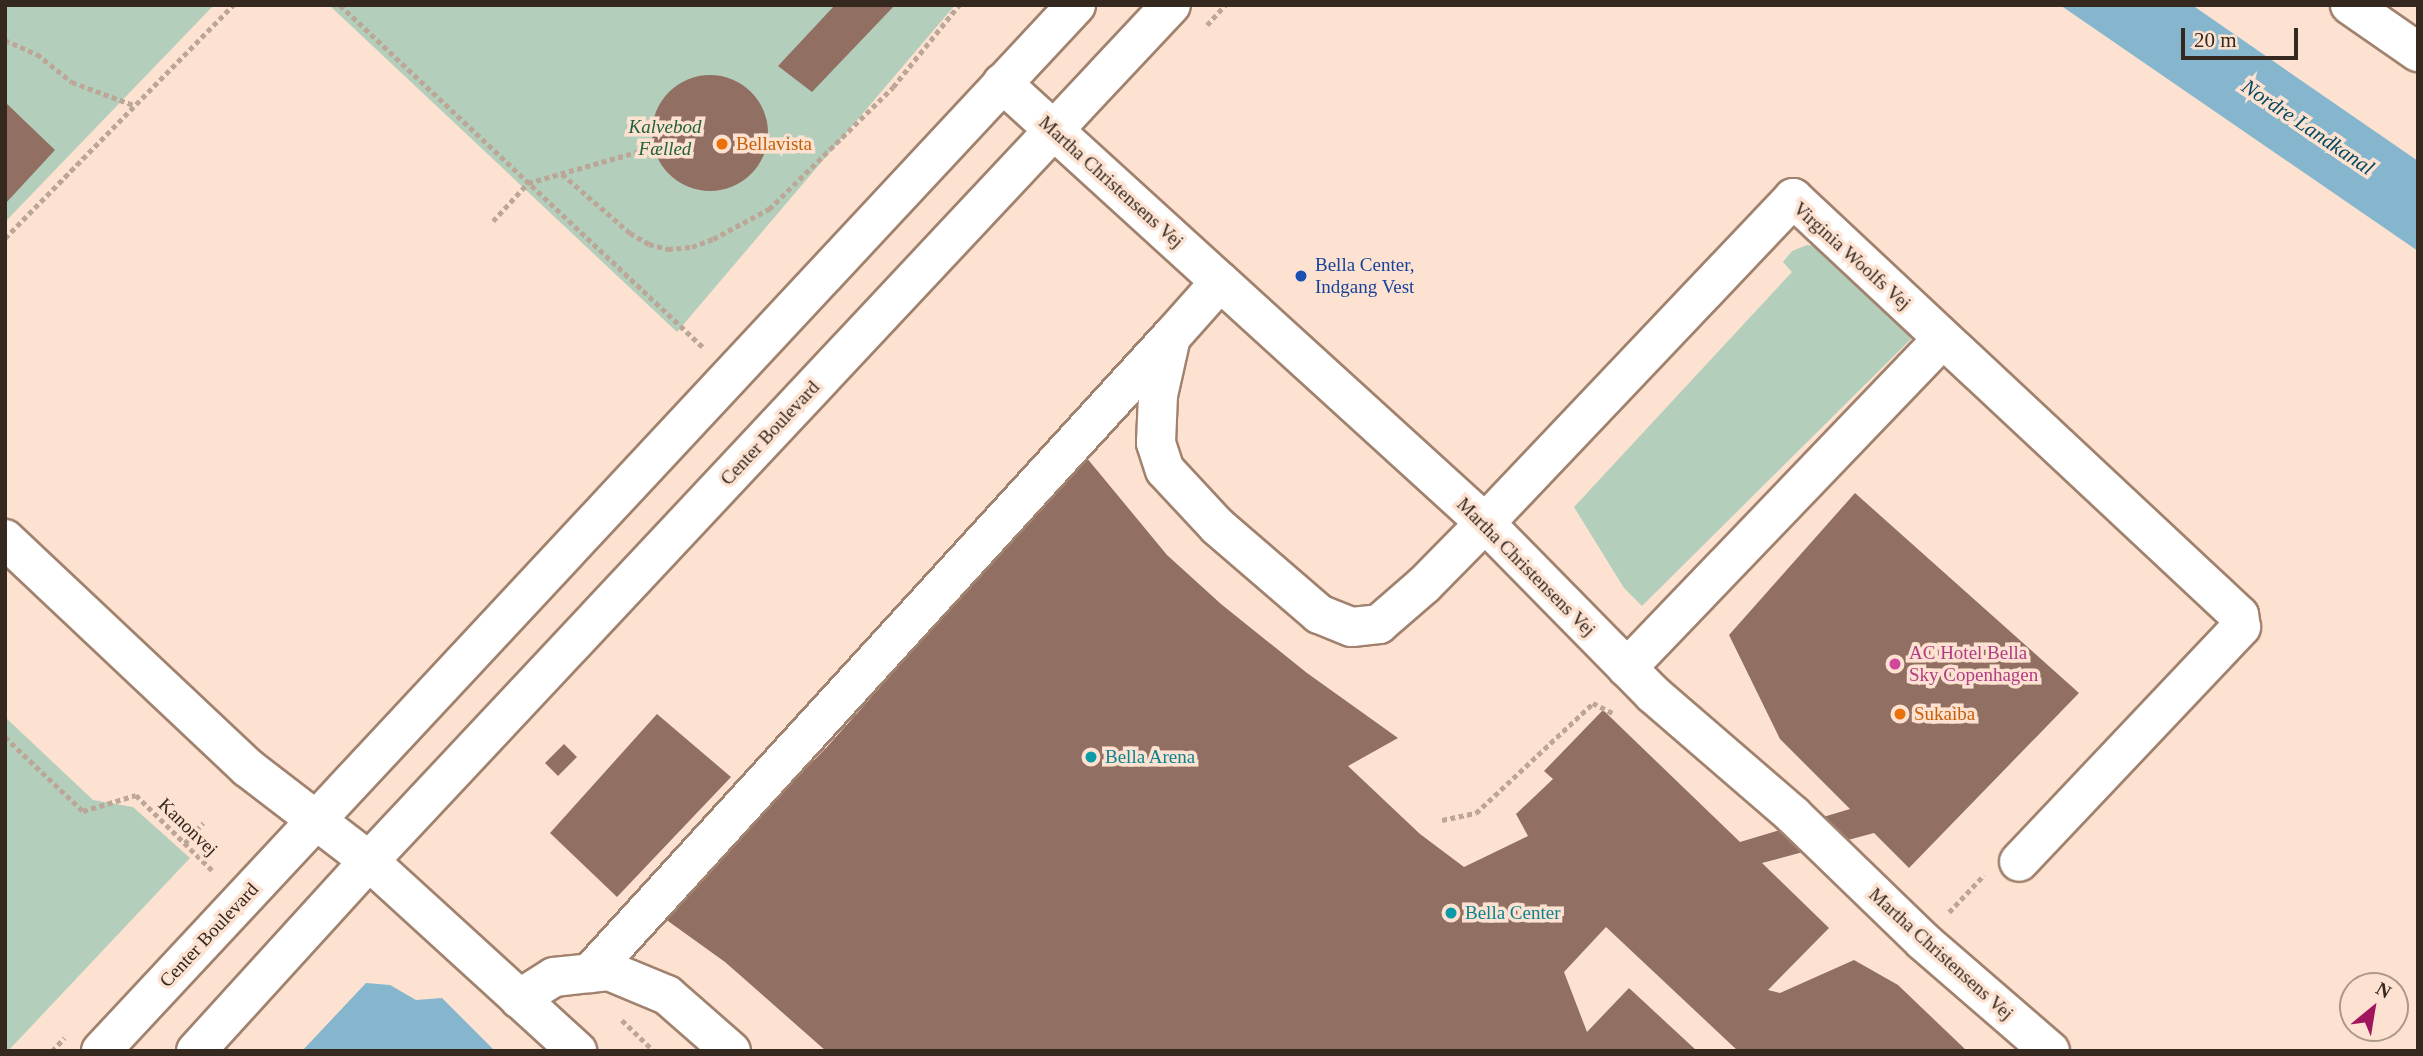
<!DOCTYPE html>
<html>
<head>
<meta charset="utf-8">
<style>
	body { margin:0 }
	#map { position:relative; width:2423px; height:1056px; overflow:hidden; background:#fde2d1; font-family:"Times New Roman",serif }
	div>[style] { position:absolute }
	.green>* { inset:0; background:#b3cebb }
	.water>* { inset:0; background:#85b6ce }
	.building>* { inset:0; background:#916f62 }
	.round { border-radius:50% }
	.path>* { height:4.5px; margin-top:-2.25px; transform-origin:0; background:repeating-linear-gradient(90deg,#bca697 0 5px,transparent 0 8.5px) }
	.roads { filter:drop-shadow(2px 0 #a1826e) drop-shadow(-2px 0 #a1826e) drop-shadow(0 2px #a1826e) drop-shadow(0 -2px #a1826e) }
	.minor>* { height:38px; margin:-19px; padding:0 19px; transform-origin:19px; border-radius:19px; background:#fff }
	.dots>* { width:19px; height:19px; translate:-50% -50%; box-sizing:border-box; border:4px solid #fde2d1; border-radius:50% }
	span { translate:-50% -50%; white-space:nowrap; text-align:center; line-height:1.15; -webkit-text-stroke:7px #fde2d1; paint-order:stroke }
	.park-label { font-size:19px; color:#1f623b; font-style:italic }
	.food-label { font-size:19px; color:#c56008 }
	.left { translate:0 -50%; text-align:left }
	.street-label { font-size:19px; color:#34281f }
	.transit-label { font-size:19px; color:#164399 }
	.hotel-label { font-size:19px; color:#b23c85 }
	.culture-label { font-size:19px; color:#0d838f }
	.water-label { font-size:21px; color:#014861; font-style:italic }
	.frame { position:absolute; inset:0; border:7px solid #34281f; pointer-events:none }
	.north { position:absolute; left:2339px; top:972px; width:70px; height:70px; box-sizing:border-box; background:#fde2d1; border:2px solid #ad988a; border-radius:50%; rotate:30deg; font-size:19px; font-weight:700; line-height:28px; text-align:center; color:#34281f }
	.north::after { content:''; display:block; margin:auto; width:24px; height:32px; background:#a1155e; clip-path:polygon(50% 0,100% 100%,50% 72%,0 100%) }
	.scale { position:absolute; left:2181px; top:28px; width:117px; height:32px; box-sizing:border-box; border:4px solid #34281f; border-top:0; padding-left:9px; font-size:21px; line-height:24px; white-space:nowrap; color:#34281f; -webkit-text-stroke:5px #fde2d1; paint-order:stroke }
</style>
</head>
<body>
<div id="map">
	<div class="green">
		<div style="clip-path:polygon(5px 5px,214px 5px,5px 222px)"></div>
		<div style="clip-path:polygon(329px 5px,955px 5px,677px 332px)"></div>
		<div style="clip-path:polygon(1807px 245px,1820px 246px,1914px 336px,1642px 606px,1624px 588px,1574px 507px,1792px 272px,1783px 262px,1792px 251px)"></div>
		<div style="clip-path:polygon(5px 717px,93px 800px,133px 807px,190px 858px,8px 1051px,5px 1051px)"></div>
	</div>
	<div class="water">
		<div style="clip-path:polygon(2060px 5px,2192px 5px,2418px 161px,2418px 251px)"></div>
		<div style="clip-path:polygon(366px 983px,390px 985px,416px 1000px,442px 998px,495px 1051px,302px 1051px)"></div>
	</div>
	<div class="building">
		<div style="clip-path:polygon(835px 5px,895px 5px,812px 92px,778px 66px)"></div>
		<div class="round" style="left:652px;top:75px;width:116px;height:116px"></div>
		<div style="clip-path:polygon(5px 102px,55px 150px,5px 204px)"></div>
		<div style="clip-path:polygon(1086px 457px,1167px 555px,1221px 604px,1307px 673px,1398px 738px,1348px 766px,1420px 834px,1464px 867px,1528px 836px,1516px 814px,1553px 779px,1544px 771px,1603px 710px,1740px 842px,1850px 809px,1780px 739px,1729px 635px,1855px 493px,2079px 693px,1909px 868px,1874px 833px,1762px 863px,1829px 928px,1768px 990px,1780px 993px,1854px 960px,1898px 985px,1967px 1051px,1738px 1051px,1606px 927px,1564px 972px,1587px 1032px,1629px 988px,1697px 1051px,826px 1051px,725px 962px,661px 916px,826px 748px)"></div>
		<div style="clip-path:polygon(657px 714px,731px 777px,617px 897px,550px 833px)"></div>
		<div style="clip-path:polygon(564px 744px,577px 757px,558px 776px,545px 763px)"></div>
	</div>
	<div class="path">
		<div style="left:340px;top:5px;width:500px;rotate:43.3deg"></div>
		<div style="left:1207px;top:25px;width:27px;rotate:-48deg"></div>
		<div style="left:5px;top:40px;width:35px;rotate:24deg"></div>
		<div style="left:37px;top:54px;width:45px;rotate:38.7deg"></div>
		<div style="left:72px;top:82px;width:68px;rotate:20.6deg"></div>
		<div style="left:562px;top:174px;width:90px;rotate:40.9deg"></div>
		<div style="left:630px;top:233px;width:22px;rotate:30deg"></div>
		<div style="left:649px;top:244px;width:20px;rotate:15deg"></div>
		<div style="left:668px;top:249px;width:24px;rotate:-5deg"></div>
		<div style="left:692px;top:247px;width:22px;rotate:-21deg"></div>
		<div style="left:713px;top:239px;width:64px;rotate:-28.2deg"></div>
		<div style="left:769px;top:209px;width:174px;rotate:-44.5deg"></div>
		<div style="left:893px;top:87px;width:105px;rotate:-51.2deg"></div>
		<div style="left:493px;top:221px;width:52px;rotate:-47.4deg"></div>
		<div style="left:528px;top:183px;width:124px;rotate:-15.9deg"></div>
		<div style="left:5px;top:238px;width:326px;rotate:-45.6deg"></div>
		<div style="left:5px;top:737px;width:108px;rotate:43.5deg"></div>
		<div style="left:83px;top:811px;width:55px;rotate:-16.8deg"></div>
		<div style="left:136px;top:795px;width:110px;rotate:44.6deg"></div>
		<div style="left:1442px;top:820px;width:35px;rotate:-12deg"></div>
		<div style="left:1476px;top:813px;width:161px;rotate:-43.2deg"></div>
		<div style="left:1593px;top:703px;width:25px;rotate:27deg"></div>
		<div style="left:185px;top:843px;width:27px;rotate:-48deg"></div>
		<div style="left:1949px;top:912px;width:51px;rotate:-46.6deg"></div>
		<div style="left:622px;top:1020px;width:45px;rotate:44.1deg"></div>
		<div style="left:52px;top:1051px;width:18px;rotate:-47deg"></div>
	</div>
	<div class="roads">
		<div class="minor">
			<div style="left:2350px;top:5px;width:83px;rotate:34.7deg"></div>
			<div style="left:1002px;top:83px;width:653px;rotate:42.33deg"></div>
			<div style="left:1485px;top:523px;width:240px;rotate:45.5deg"></div>
			<div style="left:1653px;top:694px;width:185px;rotate:40.8deg"></div>
			<div style="left:1793px;top:815px;width:181px;rotate:44.1deg"></div>
			<div style="left:1923px;top:941px;width:168px;rotate:40.9deg"></div>
			<div style="left:1220px;top:282px;width:74px;rotate:131.7deg"></div>
			<div style="left:1171px;top:337px;width:59px;rotate:102.6deg"></div>
			<div style="left:1158px;top:395px;width:48px;rotate:92.4deg"></div>
			<div style="left:1156px;top:443px;width:28px;rotate:72deg"></div>
			<div style="left:1165px;top:470px;width:76px;rotate:47.1deg"></div>
			<div style="left:1217px;top:526px;width:135px;rotate:40.8deg"></div>
			<div style="left:1319px;top:614px;width:35px;rotate:22deg"></div>
			<div style="left:1352px;top:627px;width:27px;rotate:-6deg"></div>
			<div style="left:1379px;top:624px;width:60px;rotate:-40.9deg"></div>
			<div style="left:1424px;top:585px;width:87px;rotate:-45.5deg"></div>
			<div style="left:1485px;top:523px;width:448px;rotate:-46.5deg"></div>
			<div style="left:1793px;top:198px;width:611px;rotate:43.08deg"></div>
			<div style="left:2239px;top:615px;width:12px;rotate:81deg"></div>
			<div style="left:2241px;top:627px;width:323px;rotate:133.4deg"></div>
			<div style="left:5px;top:539px;width:334px;rotate:43.3deg"></div>
			<div style="left:248px;top:768px;width:153px;rotate:37.5deg"></div>
			<div style="left:369px;top:861px;width:282px;rotate:42.4deg"></div>
			<div style="left:1627px;top:668px;width:455px;rotate:-46.2deg"></div>
			<div style="left:590px;top:973px;width:859px;rotate:-47.6deg"></div>
			<div style="left:519px;top:999px;width:41px;rotate:-32.2deg"></div>
			<div style="left:554px;top:977px;width:55px;rotate:-6.2deg"></div>
			<div style="left:609px;top:971px;width:63px;rotate:22.5deg"></div>
			<div style="left:667px;top:995px;width:85px;rotate:41.2deg"></div>
			<div style="left:101px;top:1051px;width:1430px;rotate:-47.01deg"></div>
			<div style="left:196px;top:1051px;width:257px;rotate:-47.7deg"></div>
			<div style="left:369px;top:861px;width:1173px;rotate:-46.87deg"></div>
		</div>
	</div>
	<div class="dots">
		<div style="left:722px;top:144px;background:#e8710a"></div>
		<div style="left:1301px;top:276px;background:#1a4fb4"></div>
		<div style="left:1895px;top:664px;background:#d1479c"></div>
		<div style="left:1900px;top:714px;background:#e8710a"></div>
		<div style="left:1091px;top:757px;background:#0f9aa8"></div>
		<div style="left:1451px;top:913px;background:#0f9aa8"></div>
	</div>
	<div class="park-label">
		<span style="left:665px;top:138px">Kalvebod<br>Fælled</span>
	</div>
	<div class="food-label">
		<span class="left" style="left:736px;top:144px">Bellavista</span>
		<span class="left" style="left:1914px;top:714px">Sukaiba</span>
	</div>
	<div class="street-label">
		<span style="left:1111px;top:182px;rotate:42deg">Martha Christensens Vej</span>
		<span style="left:1852px;top:256px;rotate:42deg">Virginia Woolfs Vej</span>
		<span style="left:770px;top:433px;rotate:-47deg">Center Boulevard</span>
		<span style="left:1526px;top:567px;rotate:45deg">Martha Christensens Vej</span>
		<span style="left:188px;top:827px;rotate:44deg">Kanonvej</span>
		<span style="left:209px;top:935px;rotate:-47deg">Center Boulevard</span>
		<span style="left:1941px;top:954px;rotate:42deg">Martha Christensens Vej</span>
	</div>
	<div class="transit-label">
		<span class="left" style="left:1315px;top:276px">Bella Center,<br>Indgang Vest</span>
	</div>
	<div class="hotel-label">
		<span class="left" style="left:1909px;top:664px">AC Hotel Bella<br>Sky Copenhagen</span>
	</div>
	<div class="culture-label">
		<span class="left" style="left:1105px;top:757px">Bella Arena</span>
		<span class="left" style="left:1465px;top:913px">Bella Center</span>
	</div>
	<div class="water-label">
		<span style="left:2308px;top:127px;rotate:34deg">Nordre Landkanal</span>
	</div>
	<div class="frame"></div>
	<div class="north">N</div>
	<div class="scale">20 m</div>
</div>
</body>
</html>
